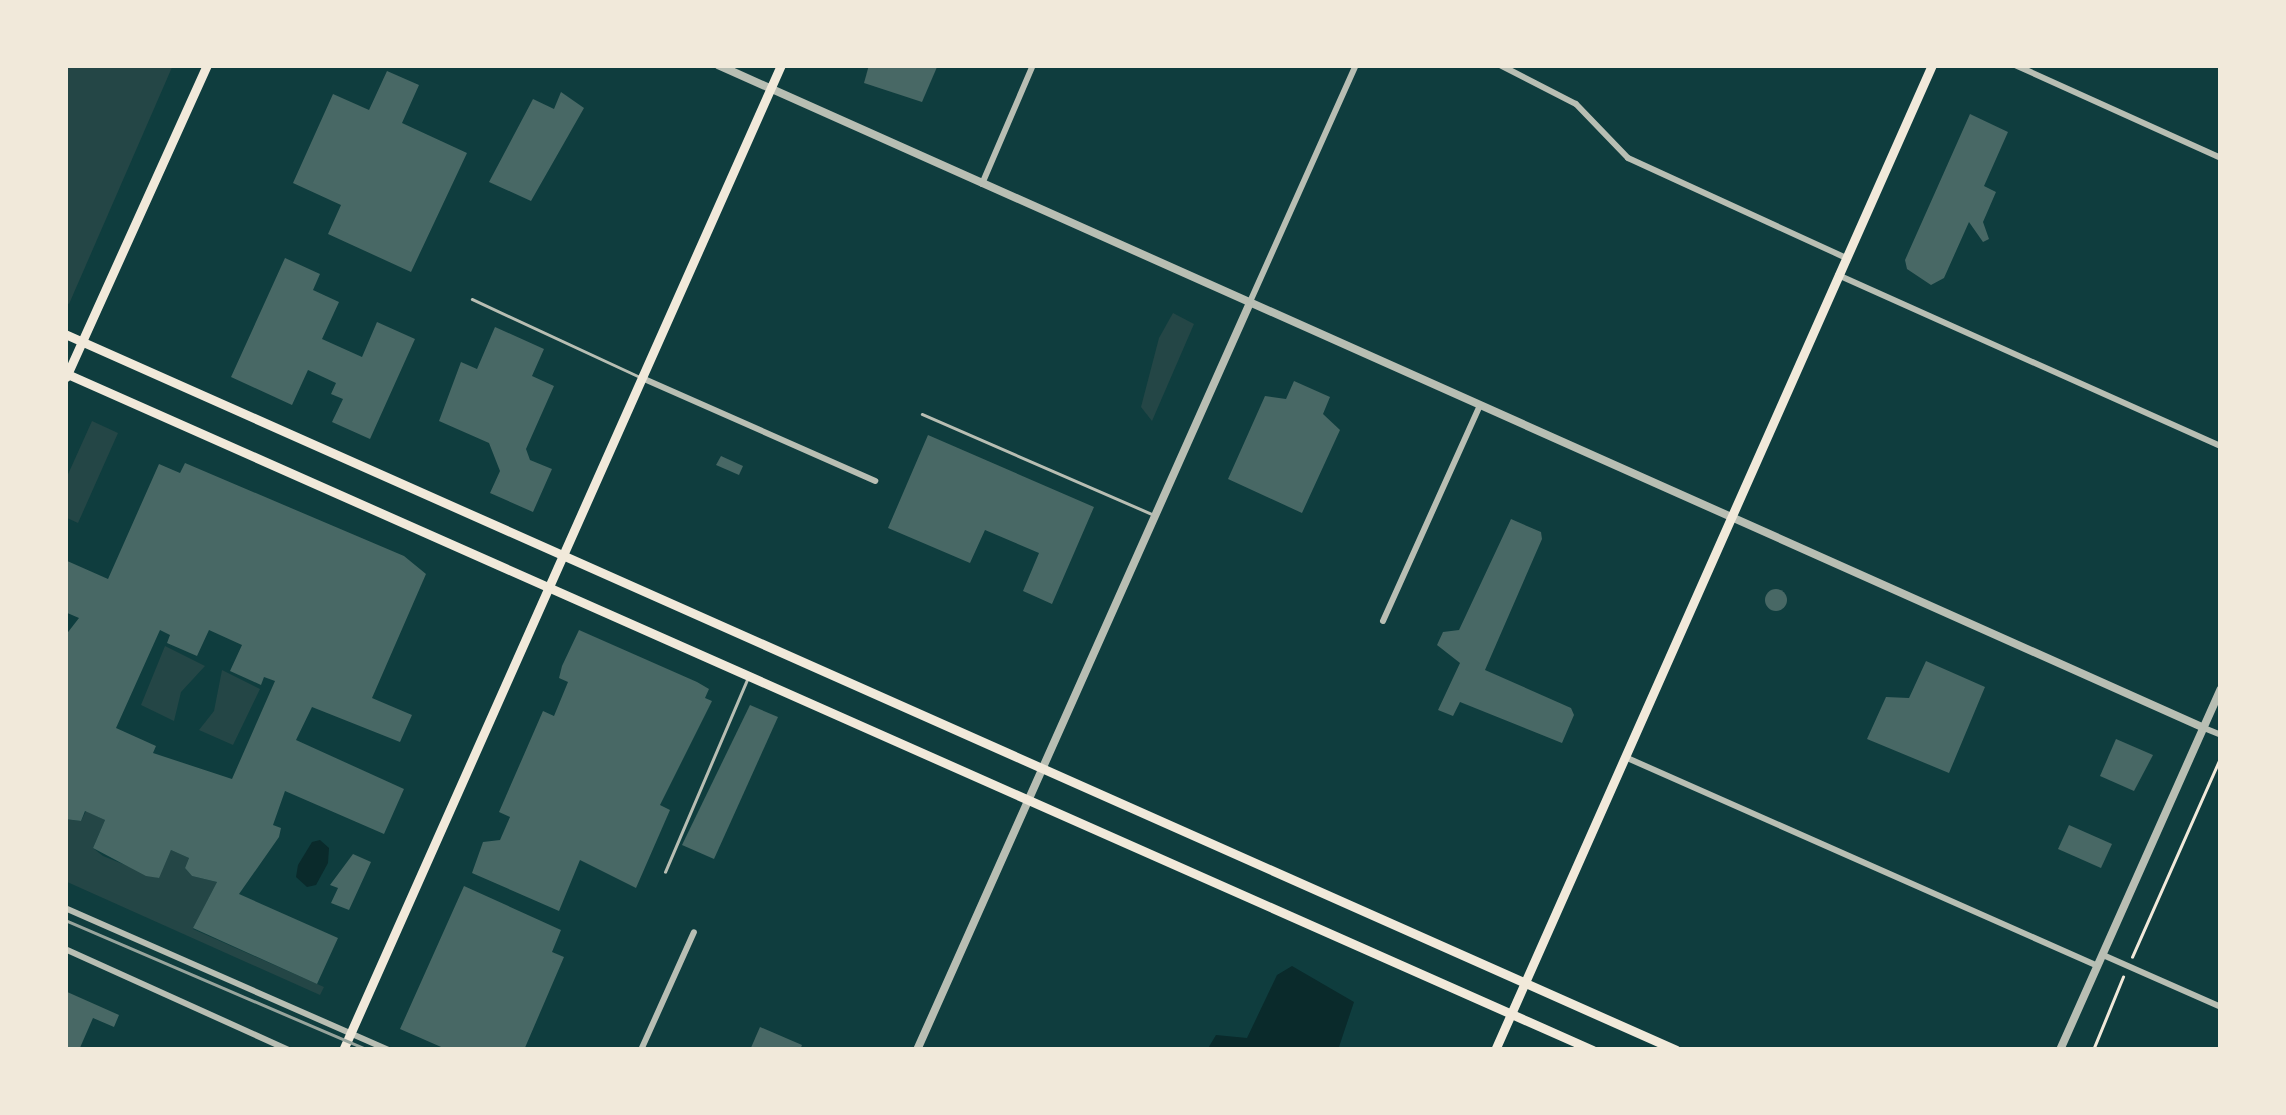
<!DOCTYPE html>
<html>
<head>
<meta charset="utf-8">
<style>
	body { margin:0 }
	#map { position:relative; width:2286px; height:1115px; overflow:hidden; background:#0f3d3e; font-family:"Source Sans 3",sans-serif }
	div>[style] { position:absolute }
	.green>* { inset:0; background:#244646 }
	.water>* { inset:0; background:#0a2a2b }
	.building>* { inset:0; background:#486865 }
	.round { border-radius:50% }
	.path>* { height:2.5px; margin:-1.25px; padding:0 1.25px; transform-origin:1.25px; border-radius:1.25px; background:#f1e9da }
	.service>* { height:2.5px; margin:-1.25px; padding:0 1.25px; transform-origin:1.25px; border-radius:1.25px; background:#b8beb3 }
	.minor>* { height:6px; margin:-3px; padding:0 3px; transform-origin:3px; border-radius:3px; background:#b8beb3 }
	.tertiary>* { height:8px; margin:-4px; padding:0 4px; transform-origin:4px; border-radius:4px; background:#b8beb3 }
	.secondary>* { height:9px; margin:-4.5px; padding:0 4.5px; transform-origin:4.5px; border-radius:4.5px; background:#f1e9da }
	.primary>* { height:9px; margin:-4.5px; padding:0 4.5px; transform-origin:4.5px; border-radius:4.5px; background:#f1e9da }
	.tram>* { height:2.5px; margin:-1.25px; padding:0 1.25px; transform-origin:1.25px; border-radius:1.25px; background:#97a49c }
	span { translate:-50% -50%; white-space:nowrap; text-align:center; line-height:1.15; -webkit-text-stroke:8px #f1e9da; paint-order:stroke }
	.frame { position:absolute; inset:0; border:68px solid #f1e9da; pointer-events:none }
</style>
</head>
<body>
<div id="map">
	<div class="green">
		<div style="clip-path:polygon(65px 65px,173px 65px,69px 304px,65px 302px)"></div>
		<div style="clip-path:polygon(1173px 313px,1194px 324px,1152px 421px,1141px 407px,1159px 338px)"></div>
		<div style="clip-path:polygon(92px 421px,118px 433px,78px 523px,65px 517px,65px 481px)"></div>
		<div style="clip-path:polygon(165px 646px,205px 666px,181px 692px,174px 721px,141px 705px)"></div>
		<div style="clip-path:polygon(222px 670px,260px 689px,233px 745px,199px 730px,214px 711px)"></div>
		<div style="clip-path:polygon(86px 811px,105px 820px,93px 848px,103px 856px,158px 878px,171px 850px,189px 858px,185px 868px,192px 876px,217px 882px,193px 929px,324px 987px,320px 995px,65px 881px,65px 819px,81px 821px)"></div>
	</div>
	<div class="water">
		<div style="clip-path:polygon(320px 840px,329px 848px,328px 863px,316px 885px,307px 887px,296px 877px,298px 865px,312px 842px)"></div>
		<div style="clip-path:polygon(1292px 966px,1354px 1002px,1338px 1050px,1207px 1050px,1216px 1035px,1247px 1038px,1277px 975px)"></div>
	</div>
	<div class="building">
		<div style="clip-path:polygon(869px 65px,933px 65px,937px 67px,922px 102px,864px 83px)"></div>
		<div style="clip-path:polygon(387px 71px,419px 85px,402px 123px,467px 153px,411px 272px,328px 234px,341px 205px,293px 183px,333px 94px,369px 110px)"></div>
		<div style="clip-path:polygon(561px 92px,584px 108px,531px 201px,489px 182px,533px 99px,554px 109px)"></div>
		<div style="clip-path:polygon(1970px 114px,2008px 132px,1984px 186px,1996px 192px,1983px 222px,1989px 239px,1983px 242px,1969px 222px,1944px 278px,1931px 285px,1907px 269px,1905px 260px)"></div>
		<div style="clip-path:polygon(285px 258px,320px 274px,313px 290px,339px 302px,322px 339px,362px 357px,377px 322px,415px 339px,370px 439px,332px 422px,343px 399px,331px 394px,336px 383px,308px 370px,292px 405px,231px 377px)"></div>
		<div style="clip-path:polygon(495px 327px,544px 349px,532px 376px,554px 386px,526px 449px,530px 460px,552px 469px,533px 512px,490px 493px,500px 471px,489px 443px,439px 421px,461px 362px,477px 369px)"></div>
		<div style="clip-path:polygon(1294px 381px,1330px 397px,1323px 414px,1340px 430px,1302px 513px,1228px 479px,1265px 396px,1286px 399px)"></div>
		<div style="clip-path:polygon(928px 435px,1094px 507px,1052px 604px,1023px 591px,1039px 553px,985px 530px,970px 563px,888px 528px)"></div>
		<div style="clip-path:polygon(721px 456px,743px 466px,739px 475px,716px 465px)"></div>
		<div style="clip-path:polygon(evenodd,185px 463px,404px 556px,426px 574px,372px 698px,412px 715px,400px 742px,312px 707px,296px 740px,404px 789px,384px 834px,285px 791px,273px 825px,281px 828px,279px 837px,239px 894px,338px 938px,317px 984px,193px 928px,217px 882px,192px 876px,185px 868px,189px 858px,171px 850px,159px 878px,146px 876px,93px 848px,105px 820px,85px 811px,81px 821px,65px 819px,65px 636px,79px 618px,65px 612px,65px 560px,108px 579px,159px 464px,180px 473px,185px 463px,160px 630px,170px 635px,167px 643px,197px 656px,209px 630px,242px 645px,230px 671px,261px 685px,264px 677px,275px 681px,232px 779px,153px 753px,156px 746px,116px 728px,160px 630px)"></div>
		<div style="clip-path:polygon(1511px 519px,1541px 532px,1542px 539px,1485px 670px,1571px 708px,1574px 715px,1562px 743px,1460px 702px,1453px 716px,1438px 710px,1460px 663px,1437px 645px,1443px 632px,1459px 630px)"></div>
		<div class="round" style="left:1765px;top:589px;width:22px;height:22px"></div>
		<div style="clip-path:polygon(579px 630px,697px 682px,709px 689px,705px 698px,712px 701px,660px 805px,670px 810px,636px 888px,580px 860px,559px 911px,472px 873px,483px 842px,500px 840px,510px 817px,499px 812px,543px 711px,554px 716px,568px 682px,559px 678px,562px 666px)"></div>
		<div style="clip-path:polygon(1926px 661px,1985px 687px,1949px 773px,1867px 739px,1886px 697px,1909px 698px)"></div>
		<div style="clip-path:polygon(750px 705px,778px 717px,714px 859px,682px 845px)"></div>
		<div style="clip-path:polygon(2116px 739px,2153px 755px,2134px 791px,2100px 776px)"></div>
		<div style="clip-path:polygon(2069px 825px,2112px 844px,2101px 868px,2058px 849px)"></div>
		<div style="clip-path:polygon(353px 854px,371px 862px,349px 910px,331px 903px,338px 888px,330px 885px)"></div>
		<div style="clip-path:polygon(464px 886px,561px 930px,552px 952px,564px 957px,524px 1050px,448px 1050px,400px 1029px)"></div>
		<div style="clip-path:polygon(65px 991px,119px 1015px,114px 1027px,93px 1018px,79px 1050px,65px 1050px)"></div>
		<div style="clip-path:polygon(760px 1027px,802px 1045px,800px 1050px,750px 1050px)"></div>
	</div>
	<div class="path">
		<div style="left:2132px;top:957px;width:220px;rotate:-66.1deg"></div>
		<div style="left:2093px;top:1050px;width:79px;rotate:-67.7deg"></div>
	</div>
	<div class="service">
		<div style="left:472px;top:299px;width:183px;rotate:24.9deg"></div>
		<div style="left:922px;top:414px;width:253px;rotate:23.5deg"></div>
		<div style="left:665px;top:872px;width:209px;rotate:-66.9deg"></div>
	</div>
	<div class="minor">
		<div style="left:1500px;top:65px;width:85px;rotate:27.2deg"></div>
		<div style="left:1576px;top:104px;width:75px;rotate:46.1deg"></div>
		<div style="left:1628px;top:158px;width:240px;rotate:24.6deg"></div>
		<div style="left:2015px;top:65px;width:226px;rotate:24.3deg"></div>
		<div style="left:982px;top:184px;width:129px;rotate:-66.8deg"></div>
		<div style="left:1838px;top:275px;width:419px;rotate:24.1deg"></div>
		<div style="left:1249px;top:304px;width:262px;rotate:-65.9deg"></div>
		<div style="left:642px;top:378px;width:255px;rotate:23.8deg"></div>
		<div style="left:1383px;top:621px;width:235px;rotate:-65.8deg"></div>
		<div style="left:2204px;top:728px;width:18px;rotate:22deg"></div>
		<div style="left:1625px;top:757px;width:517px;rotate:23.84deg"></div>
		<div style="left:65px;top:908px;width:354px;rotate:23.7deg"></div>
		<div style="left:65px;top:949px;width:246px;rotate:24.3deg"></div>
		<div style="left:2103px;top:955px;width:129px;rotate:23.8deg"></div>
		<div style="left:641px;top:1050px;width:129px;rotate:-65.8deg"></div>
	</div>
	<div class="tertiary">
		<div style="left:718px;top:65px;width:1627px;rotate:24.04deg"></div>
		<div style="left:917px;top:1050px;width:816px;rotate:-65.98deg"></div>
		<div style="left:2060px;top:1050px;width:395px;rotate:-66deg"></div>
	</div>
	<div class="secondary">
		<div style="left:1495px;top:1050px;width:1078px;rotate:-66.08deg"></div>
	</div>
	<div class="primary">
		<div style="left:65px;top:334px;width:1763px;rotate:23.96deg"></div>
		<div style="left:65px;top:373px;width:1671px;rotate:23.9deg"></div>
		<div style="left:66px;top:377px;width:342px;rotate:-65.7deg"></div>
		<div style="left:343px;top:1050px;width:1078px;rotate:-66.03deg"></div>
	</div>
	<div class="tram">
		<div style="left:65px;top:920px;width:330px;rotate:23.2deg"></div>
	</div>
	<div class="frame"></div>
</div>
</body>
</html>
